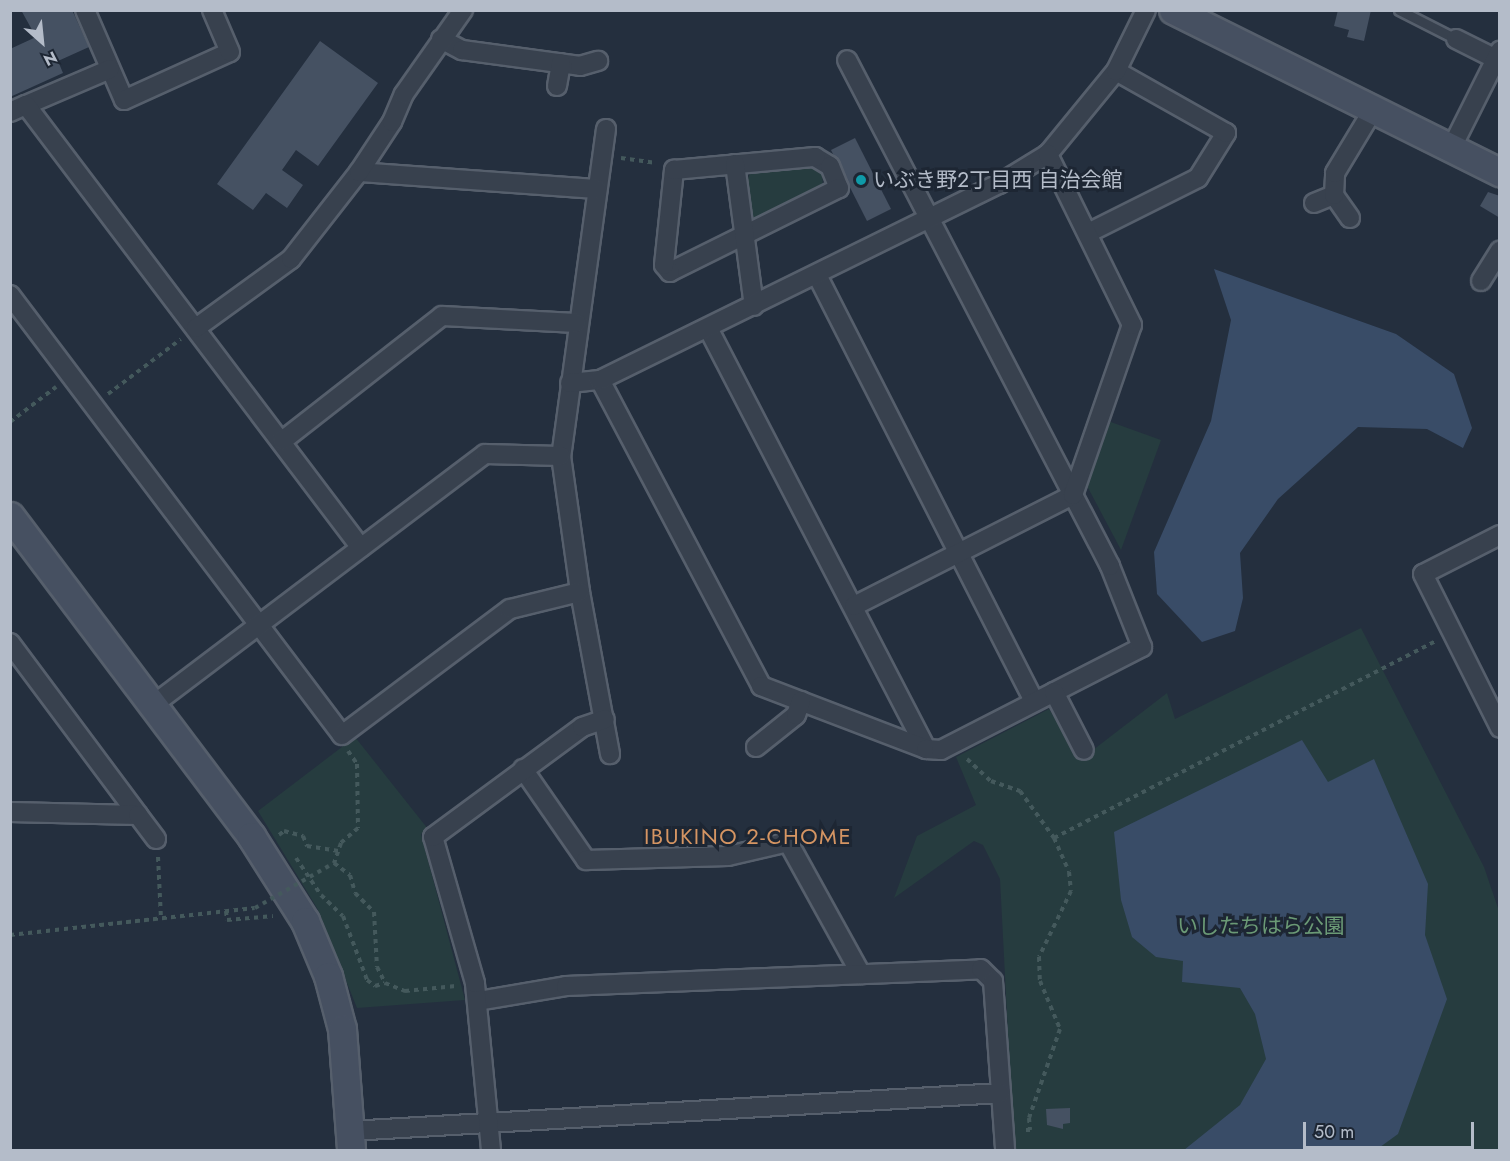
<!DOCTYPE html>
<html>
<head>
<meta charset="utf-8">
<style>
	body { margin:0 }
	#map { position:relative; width:1510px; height:1161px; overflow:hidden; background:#242f3e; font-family:Jost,"Noto Sans JP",sans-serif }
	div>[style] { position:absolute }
	.green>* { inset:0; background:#263c3f }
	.water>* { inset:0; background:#394c67 }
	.building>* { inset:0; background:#455162 }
	.path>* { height:4px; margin-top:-2px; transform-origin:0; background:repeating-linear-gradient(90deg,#44595c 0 4.5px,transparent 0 9px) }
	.roads { filter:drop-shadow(2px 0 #565f6c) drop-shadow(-2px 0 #565f6c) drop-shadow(0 2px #565f6c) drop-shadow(0 -2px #565f6c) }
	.lane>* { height:9px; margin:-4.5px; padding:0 4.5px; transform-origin:4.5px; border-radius:4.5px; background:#38414e }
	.street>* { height:18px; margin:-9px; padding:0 9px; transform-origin:9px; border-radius:9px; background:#38414e }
	.secondary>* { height:27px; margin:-13.5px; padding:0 13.5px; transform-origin:13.5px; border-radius:13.5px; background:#465061 }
	.path-bridge>* { height:4px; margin-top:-2px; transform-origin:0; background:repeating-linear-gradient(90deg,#44595c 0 4.5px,transparent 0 9px) }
	.dots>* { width:16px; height:16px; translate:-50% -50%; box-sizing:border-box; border:3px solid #1d2633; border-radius:50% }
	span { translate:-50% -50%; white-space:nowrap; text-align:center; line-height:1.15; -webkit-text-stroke:6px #1d2633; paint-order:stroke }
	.poi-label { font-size:21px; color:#b4bcc9 }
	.left { translate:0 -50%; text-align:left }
	.park-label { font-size:21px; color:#6b9a76 }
	.neighbourhood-label { font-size:22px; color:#d59563; letter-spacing:1.5px }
	.frame { position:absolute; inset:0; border:12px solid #b4bcc9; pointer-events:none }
	.north { position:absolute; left:12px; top:12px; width:60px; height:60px; -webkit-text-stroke:4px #1d2633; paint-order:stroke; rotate:153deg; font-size:16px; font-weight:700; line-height:24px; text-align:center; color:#b4bcc9 }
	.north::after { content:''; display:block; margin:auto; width:21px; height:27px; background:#b4bcc9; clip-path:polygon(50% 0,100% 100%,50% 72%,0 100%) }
	.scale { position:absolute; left:1303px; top:1122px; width:171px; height:27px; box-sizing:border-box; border:3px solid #b4bcc9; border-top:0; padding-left:8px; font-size:18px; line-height:21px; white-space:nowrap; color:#b4bcc9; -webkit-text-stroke:4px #1d2633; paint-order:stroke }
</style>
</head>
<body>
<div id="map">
	<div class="green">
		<div style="clip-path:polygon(811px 164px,822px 170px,823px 189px,758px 221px,750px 214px,746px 182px,752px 170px)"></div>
		<div style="clip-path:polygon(1108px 421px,1161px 440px,1121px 550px,1087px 486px)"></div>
		<div style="clip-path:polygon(1361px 628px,1484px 867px,1499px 911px,1499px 1150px,1014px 1150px,1000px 879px,983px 845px,974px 841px,894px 898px,917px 836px,976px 805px,956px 757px,1049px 709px,1080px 760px,1167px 693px,1175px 719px)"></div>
		<div style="clip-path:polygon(355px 737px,428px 829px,421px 834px,465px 1000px,357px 1008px,317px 908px,258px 811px)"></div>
	</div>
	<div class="water">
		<div style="clip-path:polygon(1214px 269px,1396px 334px,1454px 374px,1472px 428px,1463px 448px,1427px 429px,1358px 427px,1278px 499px,1240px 553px,1243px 598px,1235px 631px,1202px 642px,1157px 594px,1154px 552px,1211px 421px,1231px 320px)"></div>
		<div style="clip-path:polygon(1302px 740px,1328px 782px,1374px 759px,1428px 884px,1425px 935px,1447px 999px,1398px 1134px,1376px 1150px,1184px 1150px,1240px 1105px,1266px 1059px,1255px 1014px,1240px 988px,1182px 982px,1183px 961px,1156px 957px,1132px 937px,1121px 900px,1114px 832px)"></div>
	</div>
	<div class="building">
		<div style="clip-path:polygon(21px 10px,72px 10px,89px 47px,58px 61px,63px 73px,10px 97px,10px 49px,36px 37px)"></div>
		<div style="clip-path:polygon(1338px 10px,1371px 10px,1364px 41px,1347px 37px,1349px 30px,1334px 26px)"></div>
		<div style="clip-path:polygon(320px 41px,378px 83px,318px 166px,296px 150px,282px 170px,303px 185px,287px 208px,266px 193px,253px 210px,217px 184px)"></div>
		<div style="clip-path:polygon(855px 138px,891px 209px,867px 221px,831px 150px)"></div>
		<div style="clip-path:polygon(1488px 192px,1500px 196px,1500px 218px,1480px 206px)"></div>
		<div style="clip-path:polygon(1070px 1108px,1070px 1123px,1063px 1124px,1063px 1129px,1047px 1125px,1046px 1109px)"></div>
	</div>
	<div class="path">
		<div style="left:621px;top:158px;width:34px;rotate:8deg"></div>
		<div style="left:108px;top:394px;width:91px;rotate:-37deg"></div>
		<div style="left:10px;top:422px;width:58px;rotate:-37.3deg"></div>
		<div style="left:348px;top:751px;width:16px;rotate:55deg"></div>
		<div style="left:357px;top:764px;width:64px;rotate:89.1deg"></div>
		<div style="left:358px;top:828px;width:23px;rotate:139deg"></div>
		<div style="left:341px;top:843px;width:21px;rotate:109deg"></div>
		<div style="left:334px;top:863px;width:20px;rotate:37deg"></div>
		<div style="left:350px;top:875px;width:19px;rotate:74deg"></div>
		<div style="left:355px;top:893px;width:27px;rotate:45deg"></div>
		<div style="left:374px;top:912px;width:55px;rotate:86.9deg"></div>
		<div style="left:377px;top:967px;width:18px;rotate:63deg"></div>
		<div style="left:385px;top:983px;width:22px;rotate:22deg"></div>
		<div style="left:405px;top:991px;width:51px;rotate:-5.6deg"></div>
		<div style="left:967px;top:759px;width:33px;rotate:43deg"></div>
		<div style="left:991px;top:781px;width:31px;rotate:19deg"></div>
		<div style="left:1020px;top:791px;width:58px;rotate:54.1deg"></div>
		<div style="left:1054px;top:838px;width:37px;rotate:66deg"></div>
		<div style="left:1069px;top:872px;width:19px;rotate:84deg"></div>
		<div style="left:1071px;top:891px;width:73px;rotate:115.9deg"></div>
		<div style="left:1039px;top:957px;width:24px;rotate:88deg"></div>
		<div style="left:1040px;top:981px;width:52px;rotate:67.4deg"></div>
		<div style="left:1060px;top:1029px;width:94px;rotate:109.2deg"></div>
		<div style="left:1029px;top:1118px;width:12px;rotate:85deg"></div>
		<div style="left:1030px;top:1130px;width:7px;rotate:180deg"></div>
		<div style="left:279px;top:835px;width:6px;rotate:-39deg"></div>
		<div style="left:284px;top:831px;width:20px;rotate:15deg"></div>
		<div style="left:303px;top:836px;width:11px;rotate:68deg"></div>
		<div style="left:307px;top:846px;width:32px;rotate:9deg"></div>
		<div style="left:1054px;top:838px;width:428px;rotate:-27.3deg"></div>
		<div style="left:158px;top:857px;width:61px;rotate:87.2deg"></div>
		<div style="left:296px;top:858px;width:45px;rotate:56deg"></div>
		<div style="left:321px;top:895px;width:30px;rotate:44deg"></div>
		<div style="left:343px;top:916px;width:68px;rotate:69.4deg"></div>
		<div style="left:367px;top:980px;width:10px;rotate:37deg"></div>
		<div style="left:375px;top:986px;width:10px;rotate:-17deg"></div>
		<div style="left:226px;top:911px;width:9px;rotate:84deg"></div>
		<div style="left:227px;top:920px;width:46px;rotate:-5deg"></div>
		<div style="left:10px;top:935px;width:246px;rotate:-6.3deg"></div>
	</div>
	<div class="roads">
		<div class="lane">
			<div style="left:1399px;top:10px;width:64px;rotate:27deg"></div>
		</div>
		<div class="street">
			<div style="left:85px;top:10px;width:98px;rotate:66.6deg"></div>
			<div style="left:124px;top:100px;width:116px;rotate:-24.4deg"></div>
			<div style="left:230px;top:52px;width:46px;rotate:-113.2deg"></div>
			<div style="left:441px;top:39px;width:24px;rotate:28deg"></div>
			<div style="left:462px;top:50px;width:119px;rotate:7.7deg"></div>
			<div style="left:580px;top:66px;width:19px;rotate:-16deg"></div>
			<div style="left:1456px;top:39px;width:45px;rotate:26.6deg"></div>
			<div style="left:557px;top:86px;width:23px;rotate:-80deg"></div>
			<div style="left:26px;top:105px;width:91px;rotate:-23.2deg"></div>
			<div style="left:10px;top:112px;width:17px;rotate:-24deg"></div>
			<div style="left:26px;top:105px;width:555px;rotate:52.9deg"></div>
			<div style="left:606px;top:129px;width:330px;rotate:97.8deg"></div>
			<div style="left:561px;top:456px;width:137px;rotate:82deg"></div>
			<div style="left:580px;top:592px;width:165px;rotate:79.5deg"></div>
			<div style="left:1451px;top:149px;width:110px;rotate:-63.4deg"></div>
			<div style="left:815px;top:157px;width:17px;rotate:31deg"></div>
			<div style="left:830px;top:166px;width:24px;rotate:68deg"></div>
			<div style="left:839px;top:188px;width:189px;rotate:153.6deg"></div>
			<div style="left:670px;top:272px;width:9px;rotate:-131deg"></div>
			<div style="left:664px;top:265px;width:96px;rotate:-84deg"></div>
			<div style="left:674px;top:170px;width:142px;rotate:-5.3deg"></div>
			<div style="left:735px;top:164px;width:143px;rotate:82.4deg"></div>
			<div style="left:359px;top:172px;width:239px;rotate:4.1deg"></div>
			<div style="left:1314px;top:203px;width:22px;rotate:-22deg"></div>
			<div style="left:1350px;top:218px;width:28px;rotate:-125deg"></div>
			<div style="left:1334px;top:195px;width:22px;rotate:-87deg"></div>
			<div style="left:1335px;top:173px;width:74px;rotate:-58.9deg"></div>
			<div style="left:1088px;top:233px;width:123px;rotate:-26.6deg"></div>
			<div style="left:1198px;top:178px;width:53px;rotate:-58.1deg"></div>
			<div style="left:1226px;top:133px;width:126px;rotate:-150.6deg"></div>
			<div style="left:817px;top:275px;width:479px;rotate:63deg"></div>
			<div style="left:1481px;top:281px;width:36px;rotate:-58deg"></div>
			<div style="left:10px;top:295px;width:551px;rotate:52.96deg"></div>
			<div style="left:342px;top:735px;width:210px;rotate:-36.9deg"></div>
			<div style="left:510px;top:609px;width:72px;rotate:-13.7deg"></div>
			<div style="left:196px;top:328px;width:117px;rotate:-36deg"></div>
			<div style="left:291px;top:259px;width:110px;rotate:-52deg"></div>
			<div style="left:359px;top:172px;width:60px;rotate:-56.6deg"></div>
			<div style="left:392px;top:122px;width:30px;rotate:-67deg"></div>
			<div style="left:404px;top:94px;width:103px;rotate:-54.9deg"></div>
			<div style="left:708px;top:328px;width:474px;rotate:62.6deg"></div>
			<div style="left:600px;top:380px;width:346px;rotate:62.2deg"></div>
			<div style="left:761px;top:686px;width:177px;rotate:20.9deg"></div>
			<div style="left:926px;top:749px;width:15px;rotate:4deg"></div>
			<div style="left:941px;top:750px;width:226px;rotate:-27.1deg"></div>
			<div style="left:1142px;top:647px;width:87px;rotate:-111.6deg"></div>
			<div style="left:1110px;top:566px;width:570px;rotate:-117.46deg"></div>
			<div style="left:570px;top:383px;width:30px;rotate:-6deg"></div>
			<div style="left:600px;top:380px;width:445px;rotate:-26.2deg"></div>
			<div style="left:999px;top:184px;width:57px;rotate:-31.5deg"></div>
			<div style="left:1048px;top:154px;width:107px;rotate:-50.7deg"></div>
			<div style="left:1116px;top:71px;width:68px;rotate:-63.8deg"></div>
			<div style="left:282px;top:441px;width:203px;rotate:-38deg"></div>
			<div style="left:442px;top:316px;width:135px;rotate:3deg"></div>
			<div style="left:1500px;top:535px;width:86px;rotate:153.1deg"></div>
			<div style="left:1423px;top:574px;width:172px;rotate:63.4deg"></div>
			<div style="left:854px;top:606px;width:246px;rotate:-26.9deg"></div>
			<div style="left:1073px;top:495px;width:180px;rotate:-70.9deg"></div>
			<div style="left:1132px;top:325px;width:191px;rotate:-116.2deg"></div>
			<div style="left:10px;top:643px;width:214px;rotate:53.3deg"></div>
			<div style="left:138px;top:815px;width:128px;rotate:-178.7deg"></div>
			<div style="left:1054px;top:692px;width:65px;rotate:62.7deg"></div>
			<div style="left:153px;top:705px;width:416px;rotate:-37.1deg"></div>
			<div style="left:485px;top:454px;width:76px;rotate:1.5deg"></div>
			<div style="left:756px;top:747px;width:51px;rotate:-38.7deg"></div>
			<div style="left:796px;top:715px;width:15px;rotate:-70deg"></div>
			<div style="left:523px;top:769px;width:111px;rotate:55.3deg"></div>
			<div style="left:586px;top:860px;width:142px;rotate:-1.6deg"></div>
			<div style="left:728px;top:856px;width:62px;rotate:-13.1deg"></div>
			<div style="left:788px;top:842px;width:151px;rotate:61.1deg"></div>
			<div style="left:138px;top:815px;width:30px;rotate:53deg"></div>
			<div style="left:478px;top:1001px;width:89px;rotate:-9.7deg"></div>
			<div style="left:566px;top:986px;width:415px;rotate:-2.3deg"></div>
			<div style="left:981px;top:969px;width:17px;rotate:45deg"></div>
			<div style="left:993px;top:981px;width:169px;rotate:85.9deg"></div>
			<div style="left:350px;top:1131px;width:652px;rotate:-3.34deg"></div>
			<div style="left:491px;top:1150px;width:168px;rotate:-95.5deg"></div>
			<div style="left:475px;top:983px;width:152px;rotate:-106deg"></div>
			<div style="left:433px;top:837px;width:185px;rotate:-36.4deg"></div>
			<div style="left:582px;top:727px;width:24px;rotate:-19deg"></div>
		</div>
		<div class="secondary">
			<div style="left:1173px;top:10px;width:365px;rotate:26.4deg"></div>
			<div style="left:10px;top:516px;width:401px;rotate:53deg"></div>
			<div style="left:251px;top:836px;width:101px;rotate:57.6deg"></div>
			<div style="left:305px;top:921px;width:60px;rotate:67.3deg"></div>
			<div style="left:328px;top:976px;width:55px;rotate:75.2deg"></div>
			<div style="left:342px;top:1029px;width:121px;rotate:85.7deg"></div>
		</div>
	</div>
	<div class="path-bridge">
		<div style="left:255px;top:908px;width:91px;rotate:-29.7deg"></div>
	</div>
	<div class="dots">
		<div style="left:861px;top:180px;background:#0f9aa8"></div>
	</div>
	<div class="poi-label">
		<span class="left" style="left:873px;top:180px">いぶき野２丁目西 自治会館</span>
	</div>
	<div class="park-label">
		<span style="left:1261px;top:926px">いしたちはら公園</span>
	</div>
	<div class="neighbourhood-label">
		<span style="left:748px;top:837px">IBUKINO 2-CHOME</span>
	</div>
	<div class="frame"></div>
	<div class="north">N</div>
	<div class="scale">50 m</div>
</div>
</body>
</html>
